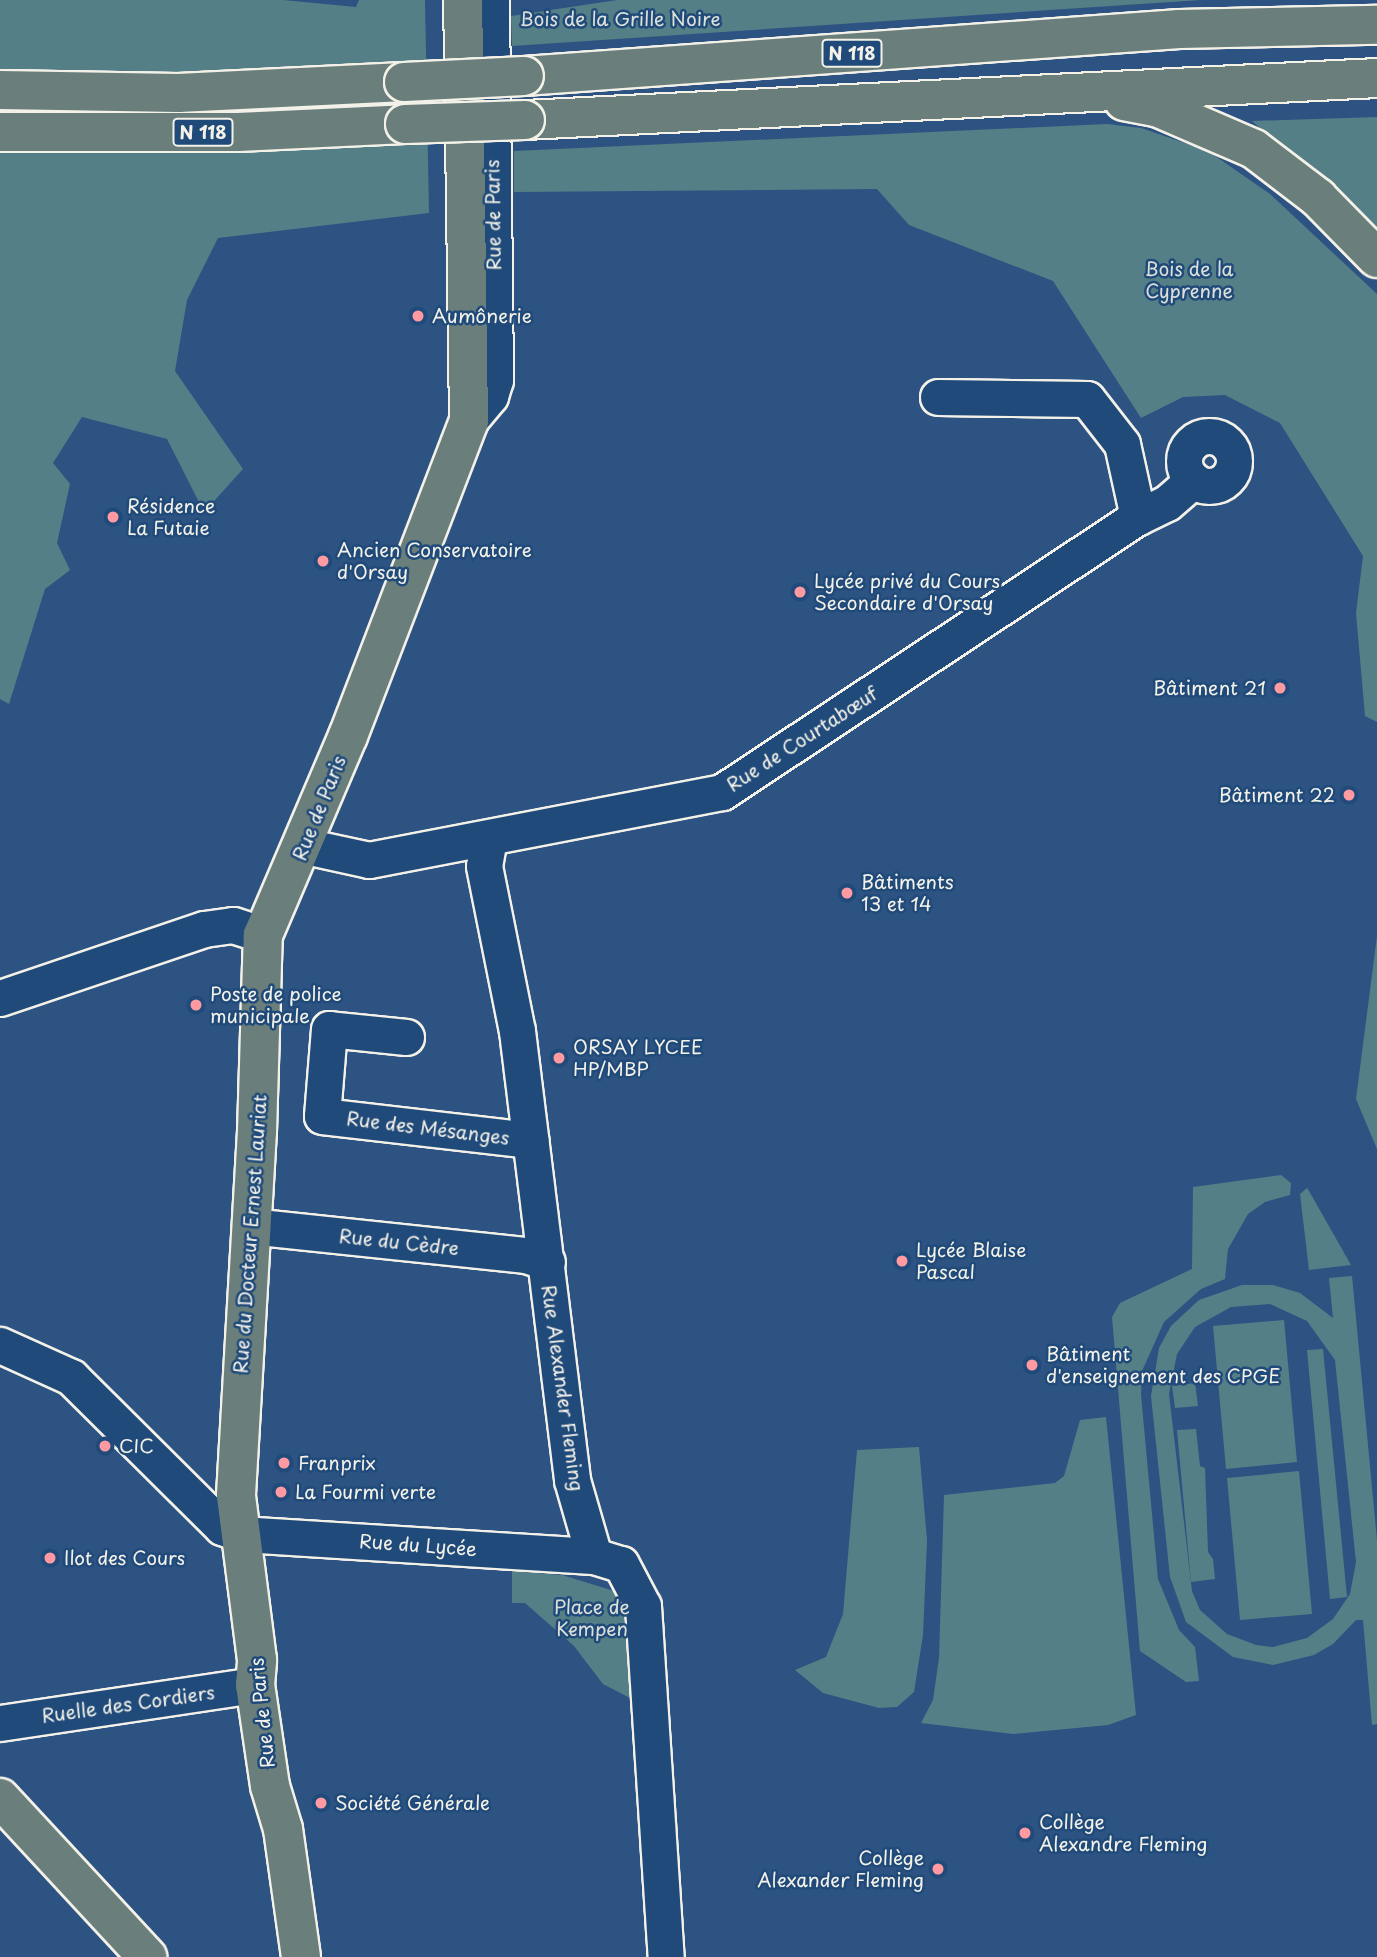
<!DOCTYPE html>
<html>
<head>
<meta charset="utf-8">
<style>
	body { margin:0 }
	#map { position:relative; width:1377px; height:1957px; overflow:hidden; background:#2d5383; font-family:"Playpen Sans",sans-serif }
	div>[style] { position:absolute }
	.green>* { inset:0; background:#557f86 }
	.roads { filter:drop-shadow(2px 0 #f4f1e8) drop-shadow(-2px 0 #f4f1e8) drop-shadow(0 2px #f4f1e8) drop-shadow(0 -2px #f4f1e8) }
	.minor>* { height:35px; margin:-17.5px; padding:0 17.5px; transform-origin:17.5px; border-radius:17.5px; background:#1f4a7a }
	.minor>.ring { margin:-17.5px; padding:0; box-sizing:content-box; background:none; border:35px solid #1f4a7a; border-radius:50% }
	.major>* { height:38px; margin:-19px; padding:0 19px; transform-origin:19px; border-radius:19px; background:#6a7f7c }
	.highway>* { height:38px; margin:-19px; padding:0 19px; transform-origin:19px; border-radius:19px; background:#6a7f7c }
	.bridges { filter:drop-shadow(2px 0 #f4f1e8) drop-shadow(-2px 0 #f4f1e8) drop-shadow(0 2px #f4f1e8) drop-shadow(0 -2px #f4f1e8) }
	.highway-bridge>* { height:38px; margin:-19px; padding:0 19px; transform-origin:19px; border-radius:19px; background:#6a7f7c }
	.dots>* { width:19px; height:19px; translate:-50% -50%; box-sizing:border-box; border:4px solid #1f4a7a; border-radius:50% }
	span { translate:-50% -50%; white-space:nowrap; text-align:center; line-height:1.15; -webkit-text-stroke:5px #1f4a7a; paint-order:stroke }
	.shield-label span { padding:2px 5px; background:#1f4a7a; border:2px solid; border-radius:5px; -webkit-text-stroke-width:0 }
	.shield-label { font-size:18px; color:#f4f1e8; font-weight:700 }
	.park-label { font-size:19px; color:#dce0d9 }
	.street-label { font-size:19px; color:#f4f1e8 }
	.poi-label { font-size:19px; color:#f4f1e8 }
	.left { translate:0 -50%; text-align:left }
	.right { translate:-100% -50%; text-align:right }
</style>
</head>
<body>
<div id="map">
	<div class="green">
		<div style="clip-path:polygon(0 0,283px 0,356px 7px,359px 0,425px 0,429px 213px,218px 238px,187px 300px,175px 371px,243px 469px,204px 512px,167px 439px,82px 417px,53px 463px,70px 484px,57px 543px,70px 570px,45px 589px,9px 704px,0 699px)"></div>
		<div style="clip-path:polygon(617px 0,1201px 0,512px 46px,511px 16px)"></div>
		<div style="clip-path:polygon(1377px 117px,1377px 231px,1252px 121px)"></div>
		<div style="clip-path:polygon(1107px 124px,1141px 128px,1208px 151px,1270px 194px,1377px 294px,1377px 722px,1365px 716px,1356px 613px,1363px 556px,1280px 423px,1225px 395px,1183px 397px,1141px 418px,1053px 281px,909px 225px,877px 189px,514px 192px,514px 151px)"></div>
		<div style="clip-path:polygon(1377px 936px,1377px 1149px,1356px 1099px)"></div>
		<div style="clip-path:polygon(1281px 1175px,1291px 1183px,1290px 1195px,1265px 1202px,1248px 1214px,1228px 1249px,1225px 1279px,1201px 1289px,1164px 1322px,1142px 1371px,1141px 1395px,1158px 1579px,1179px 1630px,1195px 1647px,1199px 1681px,1186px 1682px,1140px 1651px,1112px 1317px,1120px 1303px,1192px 1269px,1193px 1187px)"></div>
		<div style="clip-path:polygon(1307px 1188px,1309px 1191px,1351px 1265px,1309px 1270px,1300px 1194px)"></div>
		<div style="clip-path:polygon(evenodd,1352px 1276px,1377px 1540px,1377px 1724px,1372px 1725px,1363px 1620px,1356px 1620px,1333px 1644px,1314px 1655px,1273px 1665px,1233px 1657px,1186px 1622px,1170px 1577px,1151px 1396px,1159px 1348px,1171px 1326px,1199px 1300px,1242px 1285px,1273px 1285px,1300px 1293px,1333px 1318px,1329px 1278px,1352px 1276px,1270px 1304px,1307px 1321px,1335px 1360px,1356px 1562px,1350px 1594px,1333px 1619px,1307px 1638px,1273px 1647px,1256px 1645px,1227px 1634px,1200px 1610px,1192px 1591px,1169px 1394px,1177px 1354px,1195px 1327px,1231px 1307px,1270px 1304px)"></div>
		<div style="clip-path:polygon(1284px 1320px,1297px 1462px,1226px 1469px,1213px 1326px)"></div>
		<div style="clip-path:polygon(1323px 1349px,1347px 1597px,1330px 1599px,1307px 1350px)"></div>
		<div style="clip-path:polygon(1195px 1383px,1198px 1406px,1175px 1408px,1172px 1386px)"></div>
		<div style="clip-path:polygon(1106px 1417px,1136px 1715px,1108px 1725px,1013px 1734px,921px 1723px,933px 1700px,939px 1658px,944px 1495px,1055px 1483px,1064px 1476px,1080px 1420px)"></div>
		<div style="clip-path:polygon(1196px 1429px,1200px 1466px,1205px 1468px,1208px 1552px,1213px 1559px,1215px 1579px,1191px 1582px,1177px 1430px)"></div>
		<div style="clip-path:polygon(919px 1447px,927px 1540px,923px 1635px,914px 1692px,897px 1707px,879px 1708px,823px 1693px,795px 1670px,826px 1657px,843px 1614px,857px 1450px)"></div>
		<div style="clip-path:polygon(1299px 1471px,1312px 1614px,1240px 1620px,1227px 1478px)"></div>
		<div style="clip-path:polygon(512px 1571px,562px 1575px,624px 1594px,630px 1698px,603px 1684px,574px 1646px,525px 1603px,512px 1603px)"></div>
	</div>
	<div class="roads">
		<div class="minor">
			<div style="left:938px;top:397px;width:149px;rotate:0.8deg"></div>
			<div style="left:1087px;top:399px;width:57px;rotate:52.1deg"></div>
			<div style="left:1122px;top:444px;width:75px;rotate:77.6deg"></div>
			<div style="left:469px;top:421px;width:33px;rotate:-50deg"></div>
			<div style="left:490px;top:396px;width:17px;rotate:-73deg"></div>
			<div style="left:495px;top:380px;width:380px;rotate:-90.6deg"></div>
			<div class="ring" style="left:1184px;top:436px;width:15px;height:15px"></div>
			<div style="left:489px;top:838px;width:28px;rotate:100deg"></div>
			<div style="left:484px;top:866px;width:168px;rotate:78.7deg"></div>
			<div style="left:517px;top:1031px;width:452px;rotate:83deg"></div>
			<div style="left:572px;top:1480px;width:79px;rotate:73.9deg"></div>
			<div style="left:594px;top:1556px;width:28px;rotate:17deg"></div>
			<div style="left:621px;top:1564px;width:47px;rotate:62.4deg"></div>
			<div style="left:643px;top:1606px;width:352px;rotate:86.3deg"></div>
			<div style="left:314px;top:848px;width:56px;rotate:12.3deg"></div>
			<div style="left:369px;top:860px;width:359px;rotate:-10.9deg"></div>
			<div style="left:722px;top:792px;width:499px;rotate:-33.5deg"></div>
			<div style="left:1138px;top:517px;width:32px;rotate:-26deg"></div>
			<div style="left:1167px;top:503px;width:35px;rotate:-41deg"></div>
			<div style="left:0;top:998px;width:215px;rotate:-18.7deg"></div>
			<div style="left:204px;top:929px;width:29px;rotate:-8deg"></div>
			<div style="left:233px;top:925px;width:32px;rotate:18deg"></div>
			<div style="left:406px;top:1037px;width:77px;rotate:-174.1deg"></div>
			<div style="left:329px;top:1029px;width:87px;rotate:94.6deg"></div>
			<div style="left:322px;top:1116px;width:210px;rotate:6.6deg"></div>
			<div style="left:250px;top:1226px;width:278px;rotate:6deg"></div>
			<div style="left:526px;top:1255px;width:22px;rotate:18deg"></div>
			<div style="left:0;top:1345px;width:78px;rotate:24.3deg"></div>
			<div style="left:71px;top:1377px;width:213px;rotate:44.8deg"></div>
			<div style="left:222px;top:1527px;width:20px;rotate:20deg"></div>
			<div style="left:241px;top:1534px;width:354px;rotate:3.6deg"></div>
			<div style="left:0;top:1723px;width:258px;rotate:-8.5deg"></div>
		</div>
		<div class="major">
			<div style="left:0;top:1798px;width:217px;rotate:47.2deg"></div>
			<div style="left:301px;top:1957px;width:129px;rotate:-98deg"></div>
			<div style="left:283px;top:1829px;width:45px;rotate:-106.8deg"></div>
			<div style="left:270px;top:1786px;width:102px;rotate:-98.4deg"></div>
			<div style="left:255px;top:1685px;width:25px;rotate:-85deg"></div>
			<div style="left:257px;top:1660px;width:166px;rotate:-97.3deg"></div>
			<div style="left:236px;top:1495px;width:364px;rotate:-86.7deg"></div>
			<div style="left:257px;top:1132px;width:197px;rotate:-88.3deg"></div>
			<div style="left:263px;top:935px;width:216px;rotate:-66.9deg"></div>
			<div style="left:348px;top:736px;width:337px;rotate:-69deg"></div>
			<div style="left:469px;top:421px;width:421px;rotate:-90.8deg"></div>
		</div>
		<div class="highway">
			<div style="left:524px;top:76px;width:657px;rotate:-4.1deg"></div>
			<div style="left:1179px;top:29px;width:198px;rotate:-1.2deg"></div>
			<div style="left:0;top:90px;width:178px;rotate:1deg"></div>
			<div style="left:178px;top:93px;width:226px;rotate:-2.8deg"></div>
			<div style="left:1124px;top:101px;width:36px;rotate:11deg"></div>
			<div style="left:1159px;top:108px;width:103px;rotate:23.3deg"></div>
			<div style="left:1254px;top:149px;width:81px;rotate:37.4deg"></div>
			<div style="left:1318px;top:198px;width:84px;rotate:45.5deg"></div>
			<div style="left:525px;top:120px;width:853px;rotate:-2.82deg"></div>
			<div style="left:0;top:132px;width:238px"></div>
			<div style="left:238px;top:132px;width:167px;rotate:-2.7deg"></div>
		</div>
	</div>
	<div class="bridges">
		<div class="highway-bridge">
			<div style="left:404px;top:82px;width:120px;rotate:-2.9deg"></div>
			<div style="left:405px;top:124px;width:120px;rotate:-1.9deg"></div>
		</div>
	</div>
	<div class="dots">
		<div style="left:418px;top:316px;background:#ff9aa2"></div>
		<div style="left:113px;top:517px;background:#ff9aa2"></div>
		<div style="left:323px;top:561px;background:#ff9aa2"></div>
		<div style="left:800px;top:592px;background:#ff9aa2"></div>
		<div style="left:1280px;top:688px;background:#ff9aa2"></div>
		<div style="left:1349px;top:795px;background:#ff9aa2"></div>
		<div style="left:847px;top:893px;background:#ff9aa2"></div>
		<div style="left:196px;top:1005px;background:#ff9aa2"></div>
		<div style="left:559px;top:1058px;background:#ff9aa2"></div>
		<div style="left:902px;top:1261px;background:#ff9aa2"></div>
		<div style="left:1032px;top:1365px;background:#ff9aa2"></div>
		<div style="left:105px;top:1446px;background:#ff9aa2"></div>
		<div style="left:284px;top:1463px;background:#ff9aa2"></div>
		<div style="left:281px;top:1492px;background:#ff9aa2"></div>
		<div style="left:50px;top:1558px;background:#ff9aa2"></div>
		<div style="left:321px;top:1803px;background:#ff9aa2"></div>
		<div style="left:1025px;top:1833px;background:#ff9aa2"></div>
		<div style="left:938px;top:1869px;background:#ff9aa2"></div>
	</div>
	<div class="shield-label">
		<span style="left:852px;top:53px">N 118</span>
		<span style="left:203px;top:132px">N 118</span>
	</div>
	<div class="park-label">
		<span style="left:620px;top:19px">Bois de la Grille Noire</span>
		<span style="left:1189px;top:280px">Bois de la<br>Cyprenne</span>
		<span style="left:592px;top:1618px">Place de<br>Kempen</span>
	</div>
	<div class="street-label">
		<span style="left:493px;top:215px;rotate:-91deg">Rue de Paris</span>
		<span style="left:802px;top:739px;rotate:-33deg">Rue de Courtabœuf</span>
		<span style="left:319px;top:808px;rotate:-68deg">Rue de Paris</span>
		<span style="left:428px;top:1128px;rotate:7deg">Rue des Mésanges</span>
		<span style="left:250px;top:1234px;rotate:-86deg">Rue du Docteur Ernest Lauriat</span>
		<span style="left:399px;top:1242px;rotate:6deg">Rue du Cèdre</span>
		<span style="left:563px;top:1388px;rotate:82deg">Rue Alexander Fleming</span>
		<span style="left:418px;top:1545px;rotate:4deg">Rue du Lycée</span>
		<span style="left:128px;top:1704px;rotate:-8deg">Ruelle des Cordiers</span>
		<span style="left:262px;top:1713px;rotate:-96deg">Rue de Paris</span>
	</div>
	<div class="poi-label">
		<span class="left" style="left:432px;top:316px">Aumônerie</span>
		<span class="left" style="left:127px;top:517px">Résidence<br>La Futaie</span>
		<span class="left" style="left:337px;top:561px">Ancien Conservatoire<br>d'Orsay</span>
		<span class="left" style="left:814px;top:592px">Lycée privé du Cours<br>Secondaire d'Orsay</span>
		<span class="right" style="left:1266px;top:688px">Bâtiment 21</span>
		<span class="right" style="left:1335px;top:795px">Bâtiment 22</span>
		<span class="left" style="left:861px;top:893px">Bâtiments<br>13 et 14</span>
		<span class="left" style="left:210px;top:1005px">Poste de police<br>municipale</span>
		<span class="left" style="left:573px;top:1058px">ORSAY LYCEE<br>HP/MBP</span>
		<span class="left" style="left:916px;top:1261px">Lycée Blaise<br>Pascal</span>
		<span class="left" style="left:1046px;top:1365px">Bâtiment<br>d'enseignement des CPGE</span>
		<span class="left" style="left:119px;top:1446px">CIC</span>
		<span class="left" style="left:298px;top:1463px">Franprix</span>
		<span class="left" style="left:295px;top:1492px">La Fourmi verte</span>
		<span class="left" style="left:64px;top:1558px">Ilot des Cours</span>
		<span class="left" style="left:335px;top:1803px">Société Générale</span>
		<span class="left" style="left:1039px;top:1833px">Collège<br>Alexandre Fleming</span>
		<span class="right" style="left:924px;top:1869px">Collège<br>Alexander Fleming</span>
	</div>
</div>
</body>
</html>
